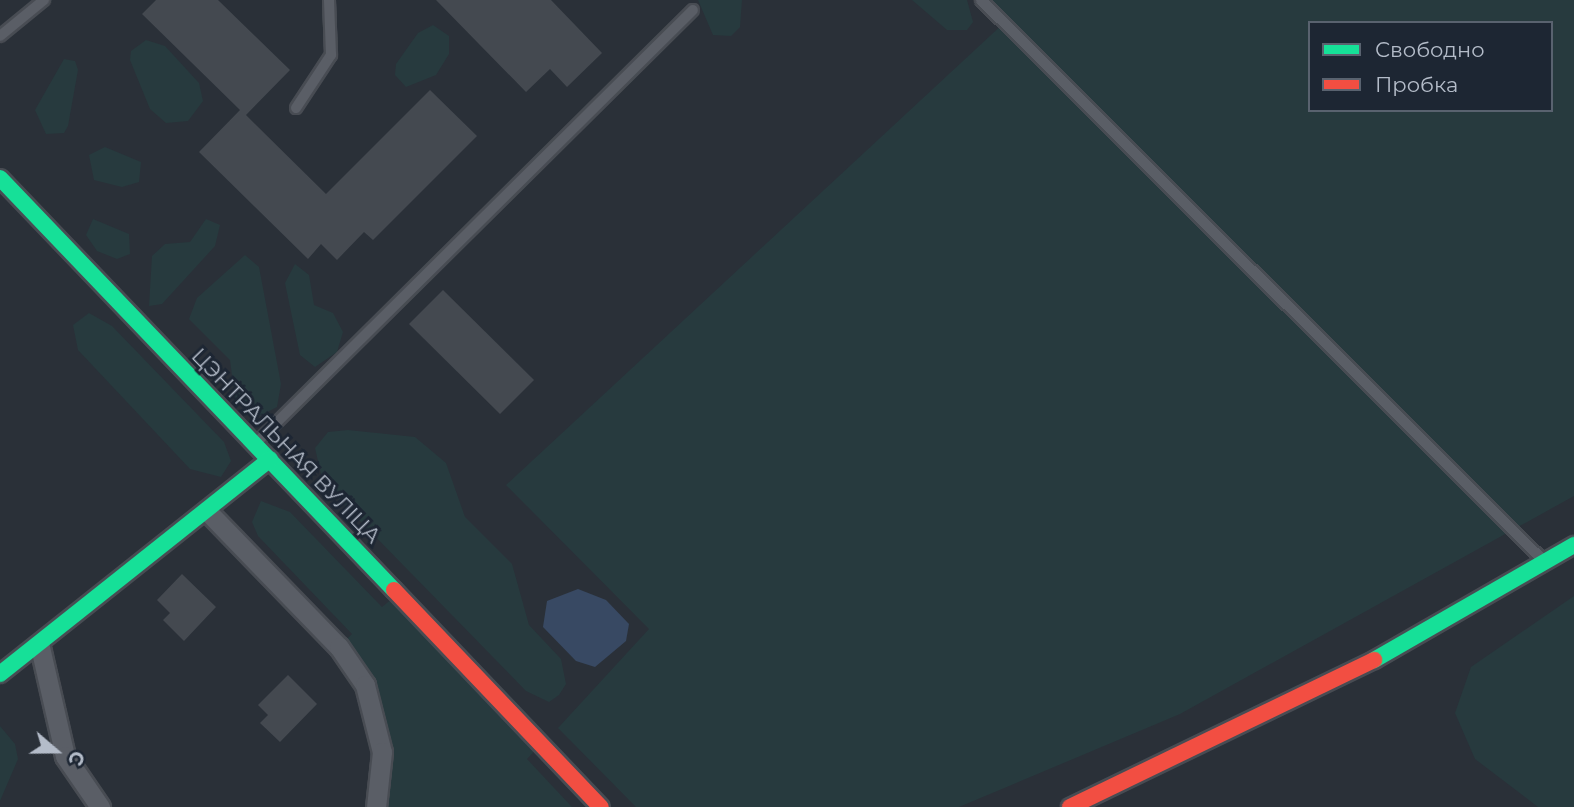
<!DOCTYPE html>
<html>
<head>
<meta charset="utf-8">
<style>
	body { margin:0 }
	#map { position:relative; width:1574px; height:807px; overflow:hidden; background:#2a3038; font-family:Montserrat,sans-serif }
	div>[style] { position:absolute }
	.green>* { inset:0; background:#273a3e }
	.water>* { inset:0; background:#384963 }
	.building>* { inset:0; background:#444950 }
	.roads { filter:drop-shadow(2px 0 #484c53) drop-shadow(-2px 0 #484c53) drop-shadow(0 2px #484c53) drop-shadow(0 -2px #484c53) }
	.lane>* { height:10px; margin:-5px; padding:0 5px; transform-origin:5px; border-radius:5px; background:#5a5e66 }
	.street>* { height:19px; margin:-9.5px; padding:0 9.5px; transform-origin:9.5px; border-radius:9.5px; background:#5a5e66 }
	.fast>* { height:16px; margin:-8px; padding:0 8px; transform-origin:8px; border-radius:8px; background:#16e098 }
	.jam>* { height:16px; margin:-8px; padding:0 8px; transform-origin:8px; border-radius:8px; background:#f24e42 }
	span { translate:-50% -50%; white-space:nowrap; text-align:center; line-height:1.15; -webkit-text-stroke:6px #1d2633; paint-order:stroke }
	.street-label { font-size:21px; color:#b4bcc9 }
	.legend { position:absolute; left:1308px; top:21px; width:245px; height:91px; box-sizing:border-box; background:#1d2633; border:2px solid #59626f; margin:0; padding:9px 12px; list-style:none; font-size:21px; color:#b4bcc9 }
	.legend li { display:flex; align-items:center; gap:14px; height:35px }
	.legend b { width:35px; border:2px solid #59626f }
	.north { position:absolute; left:21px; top:716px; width:70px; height:70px; -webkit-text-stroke:5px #1d2633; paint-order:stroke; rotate:110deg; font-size:19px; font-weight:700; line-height:28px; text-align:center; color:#b4bcc9 }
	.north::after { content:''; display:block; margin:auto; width:24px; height:32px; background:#b4bcc9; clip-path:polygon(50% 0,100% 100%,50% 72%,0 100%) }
</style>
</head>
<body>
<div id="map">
	<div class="green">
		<div style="clip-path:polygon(698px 0,742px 0,740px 27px,731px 36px,713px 35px)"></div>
		<div style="clip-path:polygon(912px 0,967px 0,973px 22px,967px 30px,947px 30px)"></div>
		<div style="clip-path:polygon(evenodd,981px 0,1574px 0,1574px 496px,1180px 714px,959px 807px,636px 807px,558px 728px,649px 629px,506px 485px,1005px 22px,981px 0,1310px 23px,1551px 23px,1551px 110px,1310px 110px,1310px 23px)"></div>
		<div style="clip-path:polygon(433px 25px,449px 36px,449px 54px,436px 75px,406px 87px,395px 75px,396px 64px,418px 33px)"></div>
		<div style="clip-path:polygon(146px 40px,165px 46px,199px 83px,203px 101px,188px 121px,166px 123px,150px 109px,130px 60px,131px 51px)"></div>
		<div style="clip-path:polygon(64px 59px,75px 61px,78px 70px,68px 126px,64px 133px,46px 134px,35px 110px)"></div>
		<div style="clip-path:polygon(105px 147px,141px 162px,139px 182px,122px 187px,94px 180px,89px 155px)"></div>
		<div style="clip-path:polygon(93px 219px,129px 234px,130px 254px,117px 259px,97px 251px,86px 235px)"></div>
		<div style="clip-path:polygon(206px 219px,220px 225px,215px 246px,162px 304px,149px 306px,152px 256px,165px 244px,190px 242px)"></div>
		<div style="clip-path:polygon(245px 255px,259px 267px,281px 384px,277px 407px,260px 416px,235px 399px,230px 360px,189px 319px,197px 298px)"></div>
		<div style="clip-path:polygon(295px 264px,309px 275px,314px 305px,333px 313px,343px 332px,337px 352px,315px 367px,300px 355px,285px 283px)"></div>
		<div style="clip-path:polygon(89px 313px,112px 326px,224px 442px,231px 461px,221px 477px,190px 469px,78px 350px,73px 325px)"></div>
		<div style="clip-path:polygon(348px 430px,415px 437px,446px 463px,465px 517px,512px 564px,529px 625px,561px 659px,566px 684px,559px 695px,549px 702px,526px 691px,323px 483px,315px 448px,328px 432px)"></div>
		<div style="clip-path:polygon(261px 501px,290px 512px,382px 607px,398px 594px,542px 743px,527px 759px,572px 807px,376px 807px,379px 730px,339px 647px,352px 634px,258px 536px,252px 522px)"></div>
		<div style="clip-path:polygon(1574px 596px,1574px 807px,1538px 807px,1475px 759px,1455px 713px,1471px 667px)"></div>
		<div style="clip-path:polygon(0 726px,15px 744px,18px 759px,0 801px)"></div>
	</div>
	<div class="water">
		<div style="clip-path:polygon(578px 589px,606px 600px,629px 624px,626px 641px,595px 667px,576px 661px,543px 627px,547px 601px)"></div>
	</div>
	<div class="building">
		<div style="clip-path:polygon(156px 0,218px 0,290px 70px,246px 115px,326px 194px,430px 90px,477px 136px,373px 240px,364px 232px,337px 260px,321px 244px,308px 259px,199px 152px,240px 110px,142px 14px)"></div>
		<div style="clip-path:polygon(436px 0,551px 0,602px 53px,567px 87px,550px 69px,526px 92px)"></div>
		<div style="clip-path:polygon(443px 290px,534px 380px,500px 414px,409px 324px)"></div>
		<div style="clip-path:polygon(182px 574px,216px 607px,184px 641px,163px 620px,170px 613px,157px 600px)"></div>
		<div style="clip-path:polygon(288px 675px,317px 704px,280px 742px,260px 723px,268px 715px,258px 705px)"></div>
	</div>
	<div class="roads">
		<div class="lane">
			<div style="left:981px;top:0;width:793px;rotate:44.9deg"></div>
			<div style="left:0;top:36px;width:57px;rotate:-39.3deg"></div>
			<div style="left:296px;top:108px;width:64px;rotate:-56.6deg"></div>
			<div style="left:331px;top:55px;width:55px;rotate:-92.1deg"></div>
			<div style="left:256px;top:443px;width:615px;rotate:-44.74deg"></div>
		</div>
		<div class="street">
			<div style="left:208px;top:512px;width:188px;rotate:45.9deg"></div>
			<div style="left:339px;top:647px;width:46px;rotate:55.6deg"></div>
			<div style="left:365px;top:685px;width:69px;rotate:75.8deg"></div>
			<div style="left:382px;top:752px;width:55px;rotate:96.2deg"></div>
			<div style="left:40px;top:647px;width:112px;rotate:77.1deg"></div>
			<div style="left:65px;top:756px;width:62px;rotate:55.5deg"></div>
		</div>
		<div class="fast">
			<div style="left:0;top:178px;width:570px;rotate:46.28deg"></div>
			<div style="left:1374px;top:660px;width:231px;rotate:-29.9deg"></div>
			<div style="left:0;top:674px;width:345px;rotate:-38.5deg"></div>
		</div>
		<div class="jam">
			<div style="left:394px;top:590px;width:300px;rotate:46.4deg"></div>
			<div style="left:1070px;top:807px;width:338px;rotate:-25.8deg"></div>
		</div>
	</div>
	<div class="street-label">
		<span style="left:286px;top:446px;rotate:46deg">ЦЭНТРАЛЬНАЯ ВУЛІЦА</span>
	</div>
	<ul class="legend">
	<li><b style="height:9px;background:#16e098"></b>Свободно</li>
	<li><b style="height:9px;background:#f24e42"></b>Пробка</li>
	</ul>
	<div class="north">С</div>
</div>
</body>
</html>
